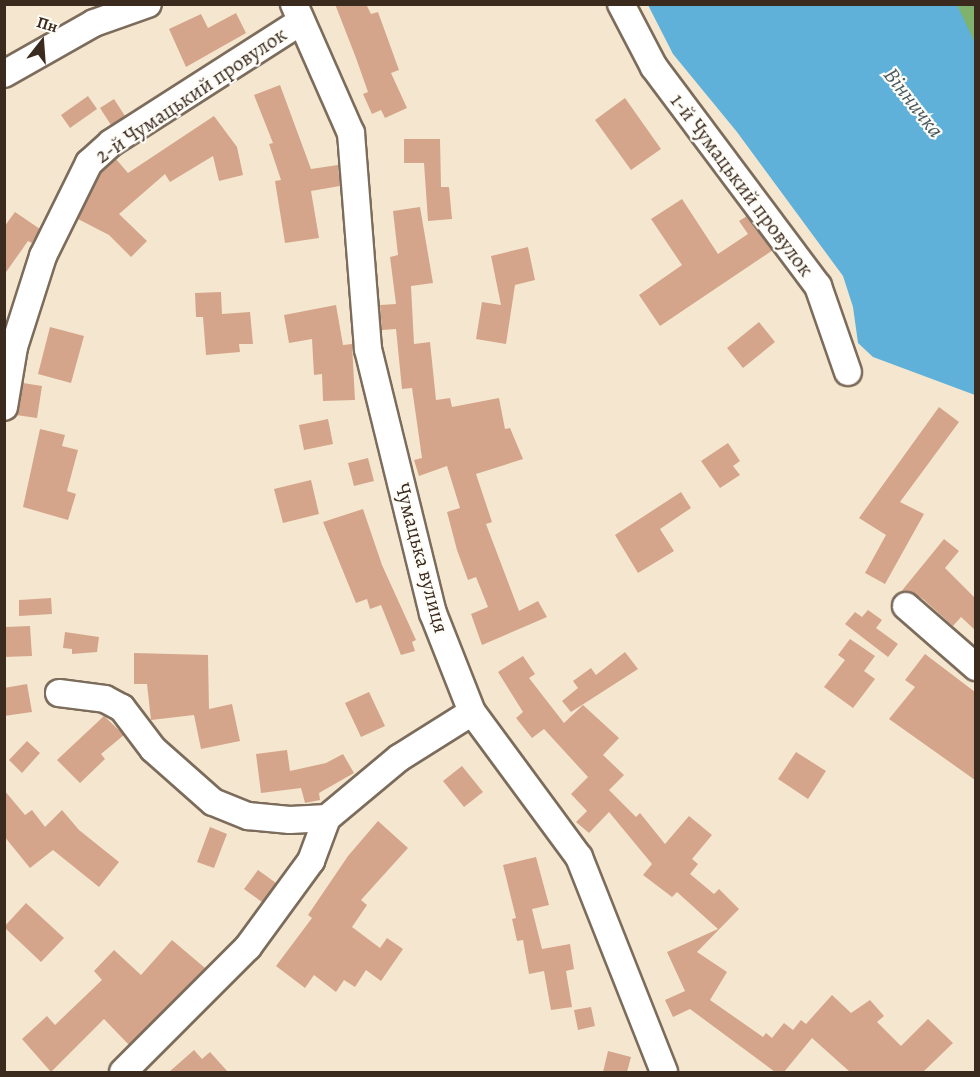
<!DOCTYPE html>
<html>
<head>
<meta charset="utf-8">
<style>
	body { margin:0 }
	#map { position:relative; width:980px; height:1077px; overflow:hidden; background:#f5e7cf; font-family:Alegreya,serif }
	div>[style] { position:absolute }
	.forest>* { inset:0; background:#7eb26d }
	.water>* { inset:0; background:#5fb1da }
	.building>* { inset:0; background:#d4a58b }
	.roads { filter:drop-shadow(2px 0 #7c6c5c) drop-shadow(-2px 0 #7c6c5c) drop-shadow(0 2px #7c6c5c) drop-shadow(0 -2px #7c6c5c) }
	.minor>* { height:26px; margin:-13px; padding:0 13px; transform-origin:13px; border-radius:13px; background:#fff }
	span { translate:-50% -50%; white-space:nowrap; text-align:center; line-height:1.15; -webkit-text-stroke:4.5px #fdfcf7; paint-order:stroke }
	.street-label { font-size:21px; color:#3b2a1e }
	.water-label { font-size:22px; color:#485960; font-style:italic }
	.frame { position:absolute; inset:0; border:6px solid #3b2a1e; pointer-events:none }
	.north { position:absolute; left:12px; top:12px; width:60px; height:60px; -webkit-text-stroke:4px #fdfcf7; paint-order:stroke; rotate:17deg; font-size:16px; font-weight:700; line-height:24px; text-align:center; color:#3b2a1e }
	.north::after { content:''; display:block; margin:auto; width:21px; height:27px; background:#3b2a1e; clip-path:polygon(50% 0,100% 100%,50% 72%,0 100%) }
</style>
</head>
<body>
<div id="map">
	<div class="forest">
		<div style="clip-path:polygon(957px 5px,975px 5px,975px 45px,959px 15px)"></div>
	</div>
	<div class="water">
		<div style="clip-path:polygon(648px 5px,957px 5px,976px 45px,975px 395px,873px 357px,858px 343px,853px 307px,843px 276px,737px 132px,673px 54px)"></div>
	</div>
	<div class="building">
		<div style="clip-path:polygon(335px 4px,366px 4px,371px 14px,378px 12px,399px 70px,391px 73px,407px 108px,385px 118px,381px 110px,372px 114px,363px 94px,368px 92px,356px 58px)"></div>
		<div style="clip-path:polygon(236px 13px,246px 33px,186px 67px,169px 29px,201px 14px,208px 28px)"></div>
		<div style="clip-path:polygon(280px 85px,311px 169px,338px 165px,340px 186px,311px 191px,319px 238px,285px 243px,275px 181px,281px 180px,269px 144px,273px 143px,254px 95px)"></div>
		<div style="clip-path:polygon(88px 96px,97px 109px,70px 128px,61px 115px)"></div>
		<div style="clip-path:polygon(625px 98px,661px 149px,631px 170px,595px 120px)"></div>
		<div style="clip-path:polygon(114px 99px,125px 116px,111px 125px,100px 108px)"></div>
		<div style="clip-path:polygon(214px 116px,237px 147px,243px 175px,219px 181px,213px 156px,170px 182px,165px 174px,119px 214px,147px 241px,131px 257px,109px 235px,78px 219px,101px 172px,116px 159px,128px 173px)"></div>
		<div style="clip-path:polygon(404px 139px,440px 139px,441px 187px,449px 187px,452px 219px,428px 221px,424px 163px,404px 163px)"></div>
		<div style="clip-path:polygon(682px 199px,718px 254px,748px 234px,739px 221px,747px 216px,773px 250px,660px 326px,639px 295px,682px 265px,651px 219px)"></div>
		<div style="clip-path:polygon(420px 207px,433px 283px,411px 286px,414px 344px,430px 342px,436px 400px,450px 398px,452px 407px,499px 398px,505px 429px,510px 428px,523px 459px,476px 474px,492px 522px,486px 524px,519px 611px,538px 601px,547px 617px,482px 645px,471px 614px,488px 607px,476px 577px,468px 580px,457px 550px,447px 512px,460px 508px,447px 466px,419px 476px,414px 460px,422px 458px,412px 388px,402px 389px,396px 329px,382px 330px,380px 305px,396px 304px,390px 257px,398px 255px,393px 211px)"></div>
		<div style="clip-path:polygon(15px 212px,40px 229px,32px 243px,28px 241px,4px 275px,4px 227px)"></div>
		<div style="clip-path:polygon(528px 247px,535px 280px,515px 285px,506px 344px,476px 339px,482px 302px,501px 305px,491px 256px)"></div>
		<div style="clip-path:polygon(221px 292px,222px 314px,250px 312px,253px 344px,239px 344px,240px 352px,206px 355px,203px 317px,196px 317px,195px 293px)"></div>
		<div style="clip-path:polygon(336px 305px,343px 345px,352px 344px,355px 400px,323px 401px,322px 374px,314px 375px,312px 339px,289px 343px,284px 315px)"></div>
		<div style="clip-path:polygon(759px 322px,775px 342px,743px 368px,727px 348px)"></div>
		<div style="clip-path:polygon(50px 327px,84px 336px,71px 383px,38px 374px)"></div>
		<div style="clip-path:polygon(23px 383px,42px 386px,37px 418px,16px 415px)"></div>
		<div style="clip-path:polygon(939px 407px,959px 422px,900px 502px,924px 514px,885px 584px,865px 573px,886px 535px,859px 518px)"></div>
		<div style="clip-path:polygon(328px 419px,333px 444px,304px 450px,299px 425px)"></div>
		<div style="clip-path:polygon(40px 429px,65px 435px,62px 446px,78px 450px,67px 491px,76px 494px,68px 520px,23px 507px)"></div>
		<div style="clip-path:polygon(728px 443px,740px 461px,733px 466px,740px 475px,720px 488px,701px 461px)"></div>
		<div style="clip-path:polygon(368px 458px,374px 481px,354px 486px,348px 463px)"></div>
		<div style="clip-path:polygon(311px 480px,319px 514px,283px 523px,274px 489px)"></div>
		<div style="clip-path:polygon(681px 492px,691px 508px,660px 529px,674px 551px,638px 573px,615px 535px)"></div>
		<div style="clip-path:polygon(363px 509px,382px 565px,416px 640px,412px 642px,415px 651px,401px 655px,381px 605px,370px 609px,367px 599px,356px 603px,323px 522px)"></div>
		<div style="clip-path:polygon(944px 539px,959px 551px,945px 568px,975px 598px,975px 630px,961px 617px,953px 626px,923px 599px,909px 591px,900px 593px)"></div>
		<div style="clip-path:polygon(51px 598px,52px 614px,19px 616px,19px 600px)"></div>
		<div style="clip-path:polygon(868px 610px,882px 620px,876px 628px,898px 644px,888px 657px,845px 624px,855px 612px,862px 617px)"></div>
		<div style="clip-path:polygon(30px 626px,32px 656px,4px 657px,4px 627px)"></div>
		<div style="clip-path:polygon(65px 632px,99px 637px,97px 652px,72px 654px,72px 649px,63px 648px)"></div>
		<div style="clip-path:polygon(850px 639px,875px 656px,864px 671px,875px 679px,853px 708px,824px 687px,845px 660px,838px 655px)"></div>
		<div style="clip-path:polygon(625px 652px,638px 669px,571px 712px,562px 701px,578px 688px,573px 681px,591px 668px,596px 675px)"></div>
		<div style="clip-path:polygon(134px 653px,208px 655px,209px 709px,232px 704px,240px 741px,201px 749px,194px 715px,151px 720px,147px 684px,134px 684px)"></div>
		<div style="clip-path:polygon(925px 654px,975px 692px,975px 780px,889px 719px,915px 687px,905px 680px)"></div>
		<div style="clip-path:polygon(523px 656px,535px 674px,529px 678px,564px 723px,583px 705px,619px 738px,603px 755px,624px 775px,609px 790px,636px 817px,640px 813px,665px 844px,689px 816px,712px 835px,692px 859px,698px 864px,690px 874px,714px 894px,719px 889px,739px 909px,697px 952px,727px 972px,710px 1000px,763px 1037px,766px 1033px,772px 1038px,784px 1023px,793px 1030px,801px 1020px,806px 1024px,832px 995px,851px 1013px,870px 1000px,884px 1016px,877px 1022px,901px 1046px,928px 1019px,953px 1043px,923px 1072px,850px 1072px,812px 1038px,784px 1072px,775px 1072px,690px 1009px,673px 1017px,665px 1000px,685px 991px,667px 952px,718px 929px,677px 892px,672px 897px,643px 875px,652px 864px,609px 812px,589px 833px,576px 822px,587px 811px,571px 794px,588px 777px,544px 729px,532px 738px,516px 718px,523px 712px,498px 672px)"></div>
		<div style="clip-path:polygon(27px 684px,32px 712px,4px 716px,4px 688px)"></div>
		<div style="clip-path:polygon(369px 692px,385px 726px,361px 737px,345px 703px)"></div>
		<div style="clip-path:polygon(104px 716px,124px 735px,101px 754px,105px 759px,80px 783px,57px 760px)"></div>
		<div style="clip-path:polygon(27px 741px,40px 753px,22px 773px,9px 760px)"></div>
		<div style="clip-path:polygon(287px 750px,290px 771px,326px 763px,343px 754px,354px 773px,319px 793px,320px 800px,305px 803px,301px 788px,261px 793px,256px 754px)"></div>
		<div style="clip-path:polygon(796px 752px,826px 771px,808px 799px,778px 779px)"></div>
		<div style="clip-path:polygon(462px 766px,483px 792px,464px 807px,443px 781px)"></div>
		<div style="clip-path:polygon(4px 790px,25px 815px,32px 810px,45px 827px,62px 810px,79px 830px,119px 862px,99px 887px,53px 850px,30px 868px,4px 836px)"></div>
		<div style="clip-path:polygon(378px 821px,408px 848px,361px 900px,367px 905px,352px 927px,380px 948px,387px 938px,403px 949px,381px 981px,366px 970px,355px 987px,344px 980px,336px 992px,314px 975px,305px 988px,276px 966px,312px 918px,308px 915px,348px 856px)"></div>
		<div style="clip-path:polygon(210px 827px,227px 834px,214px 868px,197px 862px)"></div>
		<div style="clip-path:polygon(536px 857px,549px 905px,532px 909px,542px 949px,570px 944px,574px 969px,566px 971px,572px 1007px,551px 1010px,544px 971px,529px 974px,523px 940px,517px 941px,512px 919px,516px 918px,503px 865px)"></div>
		<div style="clip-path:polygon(258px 870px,276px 883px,262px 902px,244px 889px)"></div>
		<div style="clip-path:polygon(26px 903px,64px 938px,41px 962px,4px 927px)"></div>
		<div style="clip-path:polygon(172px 940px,205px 968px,129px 1045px,104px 1019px,51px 1072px,22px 1039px,47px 1016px,55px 1025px,102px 980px,94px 971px,114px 950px,141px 975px)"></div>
		<div style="clip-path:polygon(591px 1007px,595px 1026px,578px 1030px,574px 1010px)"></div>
		<div style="clip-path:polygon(194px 1050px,202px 1059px,210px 1052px,228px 1072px,169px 1072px)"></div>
		<div style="clip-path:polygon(608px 1051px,631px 1057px,627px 1072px,603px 1072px)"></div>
	</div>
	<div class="roads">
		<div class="minor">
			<div style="left:294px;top:4px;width:141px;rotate:66.2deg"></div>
			<div style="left:351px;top:133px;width:217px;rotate:85.5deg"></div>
			<div style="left:368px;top:349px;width:272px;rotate:76.2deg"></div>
			<div style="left:433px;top:613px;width:106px;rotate:68.5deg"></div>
			<div style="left:472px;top:712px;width:180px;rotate:53.6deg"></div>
			<div style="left:579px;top:857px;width:231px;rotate:68.4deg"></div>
			<div style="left:621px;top:4px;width:71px;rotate:62.4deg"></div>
			<div style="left:654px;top:67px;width:274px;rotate:53.2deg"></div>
			<div style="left:818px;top:286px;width:91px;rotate:70.8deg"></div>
			<div style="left:4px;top:74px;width:103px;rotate:-29.5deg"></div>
			<div style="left:94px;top:23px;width:57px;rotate:-19.4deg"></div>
			<div style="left:4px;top:407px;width:61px;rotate:-80.5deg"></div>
			<div style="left:14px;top:347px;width:96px;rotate:-72.3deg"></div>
			<div style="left:43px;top:256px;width:104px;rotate:-63.7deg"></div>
			<div style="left:89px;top:163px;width:30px;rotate:-42deg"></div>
			<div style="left:111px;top:143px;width:224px;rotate:-32.6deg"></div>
			<div style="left:906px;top:606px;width:93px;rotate:41.1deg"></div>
			<div style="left:59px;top:693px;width:46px;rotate:7.4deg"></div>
			<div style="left:105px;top:699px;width:19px;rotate:28deg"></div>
			<div style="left:122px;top:708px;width:51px;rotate:52.9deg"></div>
			<div style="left:153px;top:749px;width:80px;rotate:41.5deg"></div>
			<div style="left:213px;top:802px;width:38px;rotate:22deg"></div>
			<div style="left:248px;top:816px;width:42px;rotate:5.4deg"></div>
			<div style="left:290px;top:820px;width:37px;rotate:-3deg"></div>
			<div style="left:327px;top:818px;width:94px;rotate:-39.8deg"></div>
			<div style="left:399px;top:758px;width:86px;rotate:-32.2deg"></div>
			<div style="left:123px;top:1072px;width:177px;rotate:-45deg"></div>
			<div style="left:248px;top:947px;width:107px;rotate:-53.8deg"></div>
			<div style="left:311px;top:861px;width:46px;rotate:-69.6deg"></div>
		</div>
	</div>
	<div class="street-label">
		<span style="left:191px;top:95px;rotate:-34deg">2-й Чумацький провулок</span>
		<span style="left:742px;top:185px;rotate:53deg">1-й Чумацький провулок</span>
		<span style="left:422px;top:558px;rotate:75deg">Чумацька вулиця</span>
	</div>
	<div class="water-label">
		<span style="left:913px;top:103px;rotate:52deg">Вінничка</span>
	</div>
	<div class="frame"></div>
	<div class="north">Пн</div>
</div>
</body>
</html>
